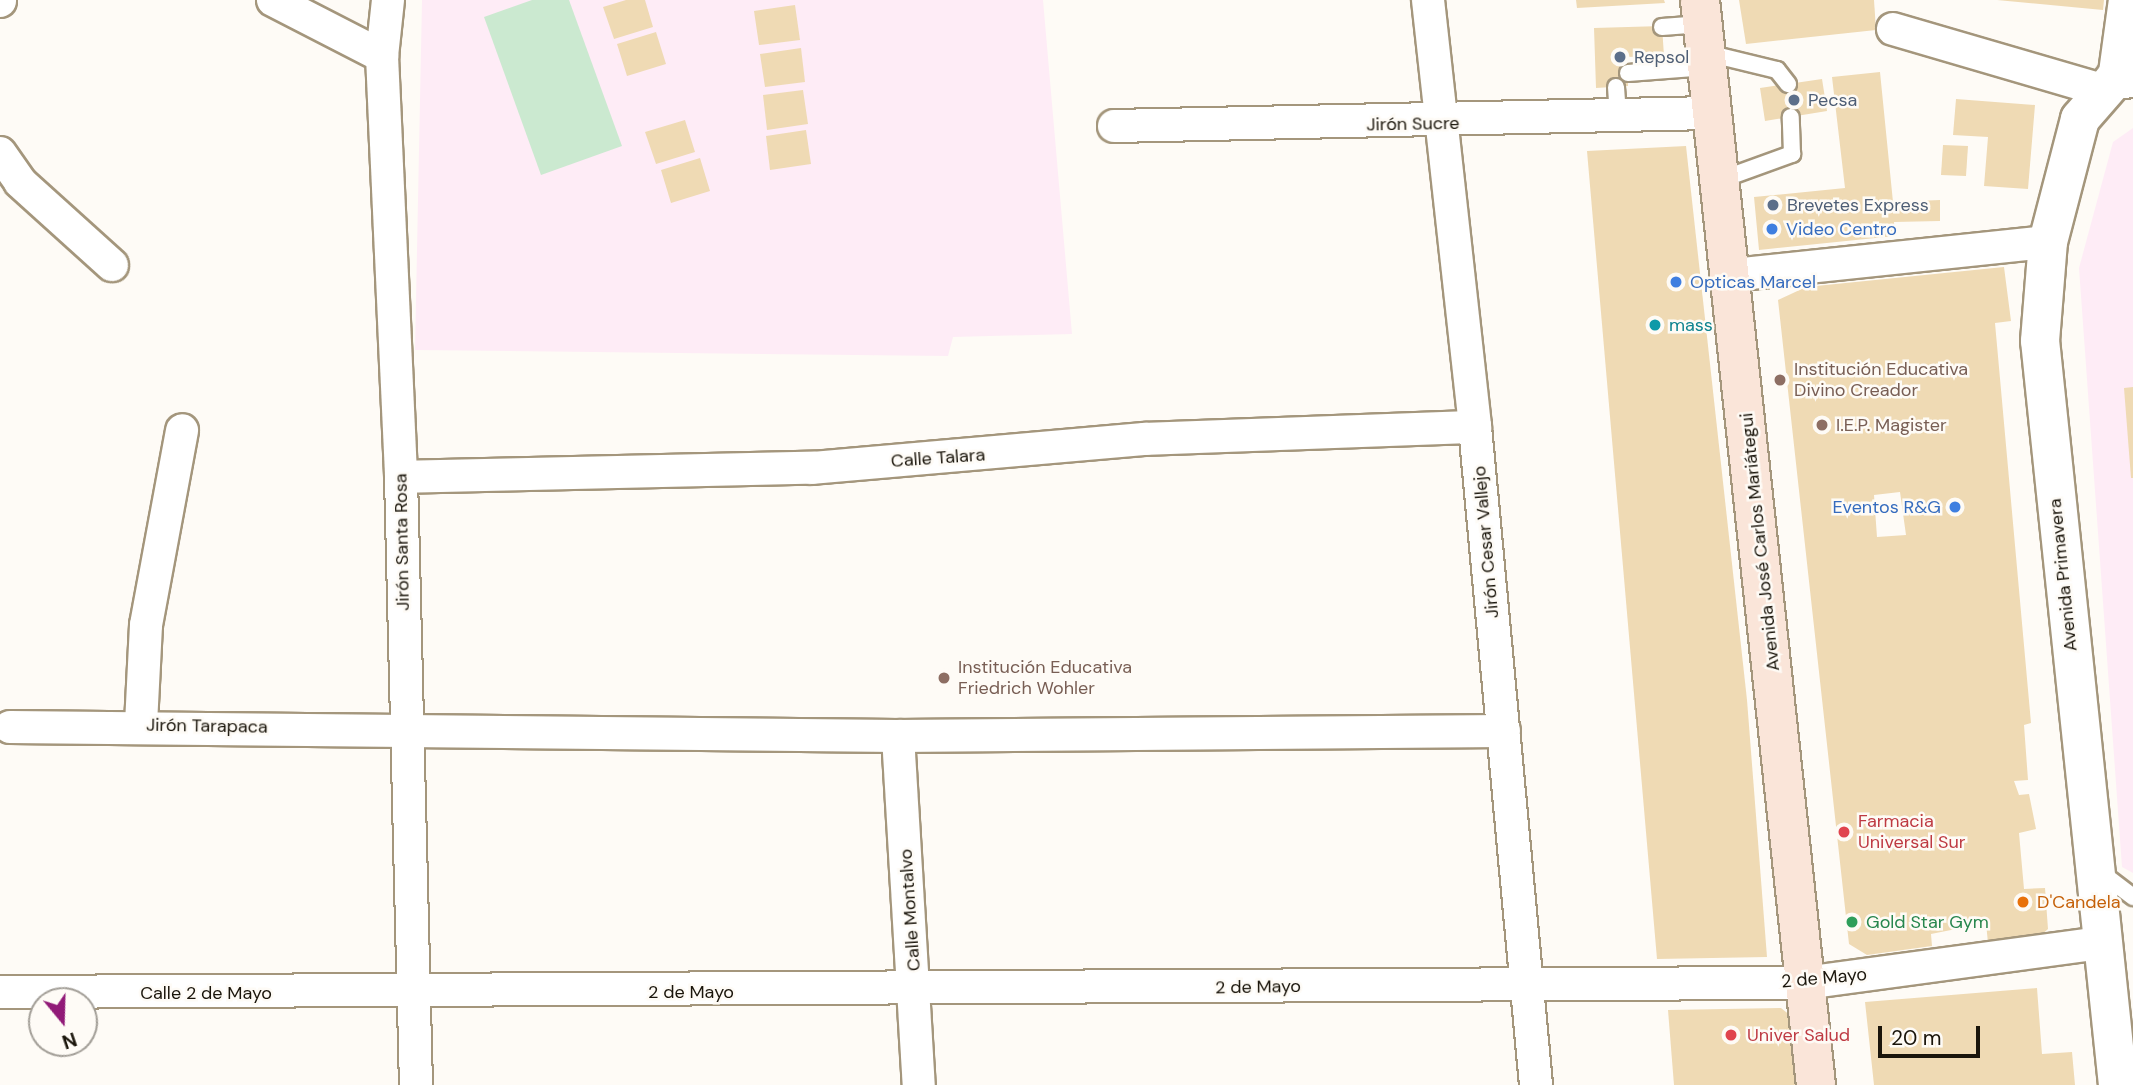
<!DOCTYPE html>
<html>
<head>
<meta charset="utf-8">
<style>
	body { margin:0 }
	#map { position:relative; width:2133px; height:1085px; overflow:hidden; background:#fefbf6; font-family:"DM Sans",sans-serif }
	div>[style] { position:absolute }
	.education>* { inset:0; background:#feecf6 }
	.green>* { inset:0; background:#cbe9d0 }
	.building>* { inset:0; background:#efdab4 }
	.roads { filter:drop-shadow(2px 0 #a4967c) drop-shadow(-2px 0 #a4967c) drop-shadow(0 2px #a4967c) drop-shadow(0 -2px #a4967c) }
	.service>* { height:16px; margin:-8px; padding:0 8px; transform-origin:8px; border-radius:8px; background:#fff }
	.minor>* { height:32px; margin:-16px; padding:0 16px; transform-origin:16px; border-radius:16px; background:#fff }
	.tertiary>* { height:38px; margin:-19px; padding:0 19px; transform-origin:19px; border-radius:19px; background:#fff }
	.secondary>* { height:38px; margin:-19px; padding:0 19px; transform-origin:19px; border-radius:19px; background:#fae5d9 }
	.dots>* { width:19px; height:19px; translate:-50% -50%; box-sizing:border-box; border:4px solid #fefbf6; border-radius:50% }
	span { translate:-50% -50%; white-space:nowrap; text-align:center; line-height:1.15; -webkit-text-stroke:5px #fefbf6; paint-order:stroke }
	.service-label { font-size:18px; color:#4e5e75 }
	.left { translate:0 -50%; text-align:left }
	.street-label { font-size:18px; color:#1a150b }
	.shop-label { font-size:18px; color:#366cbe }
	.right { translate:-100% -50%; text-align:right }
	.culture-label { font-size:18px; color:#0d838f }
	.education-label { font-size:18px; color:#785e54 }
	.health-label { font-size:18px; color:#be3a42 }
	.food-label { font-size:18px; color:#c56008 }
	.leisure-label { font-size:18px; color:#27864d }
	.north { position:absolute; left:28px; top:987px; width:70px; height:70px; box-sizing:border-box; background:#fefbf6; border:2px solid #a39f98; border-radius:50%; rotate:161deg; font-size:19px; font-weight:700; line-height:28px; text-align:center; color:#1a150b }
	.north::after { content:''; display:block; margin:auto; width:24px; height:32px; background:#911a78; clip-path:polygon(50% 0,100% 100%,50% 72%,0 100%) }
	.scale { position:absolute; left:1878px; top:1026px; width:102px; height:32px; box-sizing:border-box; border:4px solid #1a150b; border-top:0; padding-left:9px; font-size:21px; line-height:24px; white-space:nowrap; color:#1a150b; -webkit-text-stroke:5px #fefbf6; paint-order:stroke }
</style>
</head>
<body>
<div id="map">
	<div class="education">
		<div style="clip-path:polygon(422px 0,1043px 0,1072px 334px,953px 337px,948px 356px,415px 350px)"></div>
		<div style="clip-path:polygon(2133px 128px,2133px 873px,2122px 867px,2079px 268px,2113px 142px)"></div>
	</div>
	<div class="green">
		<div style="clip-path:polygon(532px 0,569px 0,622px 146px,541px 175px,484px 17px)"></div>
	</div>
	<div class="building">
		<div style="clip-path:polygon(626px 0,645px 0,653px 27px,614px 39px,603px 7px)"></div>
		<div style="clip-path:polygon(1576px 0,1664px 0,1665px 3px,1577px 8px)"></div>
		<div style="clip-path:polygon(1739px 0,1874px 0,1876px 30px,1746px 44px)"></div>
		<div style="clip-path:polygon(1997px 0,2104px 0,2103px 10px)"></div>
		<div style="clip-path:polygon(795px 5px,800px 40px,759px 45px,754px 11px)"></div>
		<div style="clip-path:polygon(1662px 26px,1664px 56px,1627px 57px,1628px 86px,1596px 88px,1594px 28px)"></div>
		<div style="clip-path:polygon(656px 32px,666px 64px,627px 76px,617px 44px)"></div>
		<div style="clip-path:polygon(801px 48px,805px 82px,765px 87px,760px 54px)"></div>
		<div style="clip-path:polygon(1880px 72px,1893px 202px,1940px 200px,1940px 221px,1894px 222px,1895px 236px,1759px 250px,1754px 197px,1845px 188px,1832px 77px)"></div>
		<div style="clip-path:polygon(1822px 79px,1827px 111px,1765px 121px,1760px 88px)"></div>
		<div style="clip-path:polygon(803px 90px,808px 124px,767px 130px,763px 95px)"></div>
		<div style="clip-path:polygon(1956px 99px,2035px 105px,2028px 189px,1984px 186px,1988px 137px,1953px 135px)"></div>
		<div style="clip-path:polygon(685px 120px,695px 152px,656px 164px,645px 132px)"></div>
		<div style="clip-path:polygon(806px 130px,811px 164px,770px 170px,766px 136px)"></div>
		<div style="clip-path:polygon(1943px 145px,1968px 146px,1966px 176px,1941px 175px)"></div>
		<div style="clip-path:polygon(1686px 146px,1747px 700px,1767px 957px,1657px 959px,1587px 151px)"></div>
		<div style="clip-path:polygon(700px 158px,710px 191px,671px 203px,661px 170px)"></div>
		<div style="clip-path:polygon(evenodd,2004px 267px,2011px 321px,1995px 323px,2031px 723px,2024px 725px,2028px 780px,2014px 781px,2019px 795px,2029px 794px,2036px 829px,2019px 833px,2024px 889px,2045px 888px,2048px 929px,2037px 939px,1988px 943px,1986px 923px,1931px 934px,1932px 946px,1867px 955px,1849px 944px,1778px 300px,1806px 287px,2004px 267px,1900px 492px,1906px 535px,1877px 537px,1874px 495px,1900px 492px)"></div>
		<div style="clip-path:polygon(2133px 387px,2133px 478px,2131px 478px,2124px 388px)"></div>
		<div style="clip-path:polygon(2037px 988px,2042px 1054px,2072px 1052px,2075px 1085px,1874px 1085px,1865px 1002px)"></div>
		<div style="clip-path:polygon(1781px 1008px,1791px 1016px,1796px 1085px,1674px 1085px,1668px 1010px)"></div>
	</div>
	<div class="roads">
		<div class="service">
			<div style="left:1662px;top:27px;width:40px;rotate:-4.3deg"></div>
			<div style="left:1707px;top:53px;width:72px;rotate:13.7deg"></div>
			<div style="left:1777px;top:70px;width:18px;rotate:52deg"></div>
			<div style="left:1628px;top:73px;width:79px;rotate:-4.3deg"></div>
			<div style="left:1616px;top:87px;width:31px;rotate:86deg"></div>
			<div style="left:1720px;top:180px;width:77px;rotate:-19.9deg"></div>
			<div style="left:1792px;top:154px;width:37px;rotate:-92deg"></div>
			<div style="left:2099px;top:871px;width:43px;rotate:37.4deg"></div>
		</div>
		<div class="minor">
			<div style="left:273px;top:0;width:123px;rotate:27.2deg"></div>
			<div style="left:388px;top:0;width:56px;rotate:96.1deg"></div>
			<div style="left:382px;top:56px;width:421px;rotate:87.4deg"></div>
			<div style="left:401px;top:477px;width:608px;rotate:88.59deg"></div>
			<div style="left:1428px;top:0;width:430px;rotate:83.7deg"></div>
			<div style="left:1475px;top:427px;width:661px;rotate:84.7deg"></div>
			<div style="left:0;top:1px;width:1px;rotate:-90deg"></div>
			<div style="left:1893px;top:29px;width:218px;rotate:16.3deg"></div>
			<div style="left:2114px;top:80px;width:81px;rotate:-82.2deg"></div>
			<div style="left:1114px;top:126px;width:598px;rotate:-1.25deg"></div>
			<div style="left:0;top:153px;width:35px;rotate:55deg"></div>
			<div style="left:20px;top:182px;width:124px;rotate:42.1deg"></div>
			<div style="left:1733px;top:275px;width:317px;rotate:-6deg"></div>
			<div style="left:401px;top:477px;width:411px;rotate:-1.3deg"></div>
			<div style="left:812px;top:468px;width:334px;rotate:-5deg"></div>
			<div style="left:1145px;top:439px;width:330px;rotate:-2.1deg"></div>
			<div style="left:141px;top:724px;width:99px;rotate:-87.1deg"></div>
			<div style="left:146px;top:625px;width:198px;rotate:-79.5deg"></div>
			<div style="left:10px;top:727px;width:888px;rotate:0.58deg"></div>
			<div style="left:898px;top:736px;width:606px;rotate:-0.47deg"></div>
			<div style="left:898px;top:736px;width:350px;rotate:86.6deg"></div>
			<div style="left:0;top:992px;width:1805px;rotate:-0.29deg"></div>
			<div style="left:1805px;top:983px;width:298px;rotate:-7.7deg"></div>
		</div>
		<div class="tertiary">
			<div style="left:2118px;top:1085px;width:748px;rotate:-95.98deg"></div>
			<div style="left:2040px;top:341px;width:99px;rotate:-85.4deg"></div>
			<div style="left:2048px;top:242px;width:127px;rotate:-75.4deg"></div>
			<div style="left:2080px;top:119px;width:52px;rotate:-48.9deg"></div>
			<div style="left:2114px;top:80px;width:19px;rotate:-6deg"></div>
		</div>
		<div class="secondary">
			<div style="left:1700px;top:0;width:1091px;rotate:83.9deg"></div>
		</div>
	</div>
	<div class="dots">
		<div style="left:1620px;top:57px;background:#5c6f8a"></div>
		<div style="left:1794px;top:100px;background:#5c6f8a"></div>
		<div style="left:1773px;top:205px;background:#5c6f8a"></div>
		<div style="left:1772px;top:229px;background:#3f7fe0"></div>
		<div style="left:1676px;top:282px;background:#3f7fe0"></div>
		<div style="left:1655px;top:325px;background:#0f9aa8"></div>
		<div style="left:1780px;top:380px;background:#8d6e63"></div>
		<div style="left:1822px;top:425px;background:#8d6e63"></div>
		<div style="left:1955px;top:507px;background:#3f7fe0"></div>
		<div style="left:944px;top:678px;background:#8d6e63"></div>
		<div style="left:1844px;top:832px;background:#e0444e"></div>
		<div style="left:2023px;top:902px;background:#e8710a"></div>
		<div style="left:1852px;top:922px;background:#2e9e5b"></div>
		<div style="left:1731px;top:1035px;background:#e0444e"></div>
	</div>
	<div class="service-label">
		<span class="left" style="left:1634px;top:57px">Repsol</span>
		<span class="left" style="left:1808px;top:100px">Pecsa</span>
		<span class="left" style="left:1787px;top:205px">Brevetes Express</span>
	</div>
	<div class="street-label">
		<span style="left:1413px;top:124px;rotate:-1deg">Jirón Sucre</span>
		<span style="left:938px;top:458px;rotate:-4deg">Calle Talara</span>
		<span style="left:402px;top:542px;rotate:-91deg">Jirón Santa Rosa</span>
		<span style="left:1486px;top:542px;rotate:-95deg">Jirón Cesar Vallejo</span>
		<span style="left:1760px;top:542px;rotate:-96deg">Avenida José Carlos Mariátegui</span>
		<span style="left:2063px;top:575px;rotate:-96deg">Avenida Primavera</span>
		<span style="left:207px;top:726px;rotate:1deg">Jirón Tarapaca</span>
		<span style="left:910px;top:910px;rotate:-94deg">Calle Montalvo</span>
		<span style="left:1824px;top:978px;rotate:-5deg">2 de Mayo</span>
		<span style="left:1258px;top:987px;rotate:-1deg">2 de Mayo</span>
		<span style="left:691px;top:992px">2 de Mayo</span>
		<span style="left:206px;top:993px">Calle 2 de Mayo</span>
	</div>
	<div class="shop-label">
		<span class="left" style="left:1786px;top:229px">Video Centro</span>
		<span class="left" style="left:1690px;top:282px">Opticas Marcel</span>
		<span class="right" style="left:1941px;top:507px">Eventos R&amp;G</span>
	</div>
	<div class="culture-label">
		<span class="left" style="left:1669px;top:325px">mass</span>
	</div>
	<div class="education-label">
		<span class="left" style="left:1794px;top:380px">Institución Educativa<br>Divino Creador</span>
		<span class="left" style="left:1836px;top:425px">I.E.P. Magister</span>
		<span class="left" style="left:958px;top:678px">Institución Educativa<br>Friedrich Wohler</span>
	</div>
	<div class="health-label">
		<span class="left" style="left:1858px;top:832px">Farmacia<br>Universal Sur</span>
		<span class="left" style="left:1747px;top:1035px">Univer Salud</span>
	</div>
	<div class="food-label">
		<span class="left" style="left:2037px;top:902px">D'Candela</span>
	</div>
	<div class="leisure-label">
		<span class="left" style="left:1866px;top:922px">Gold Star Gym</span>
	</div>
	<div class="north">N</div>
	<div class="scale">20 m</div>
</div>
</body>
</html>
